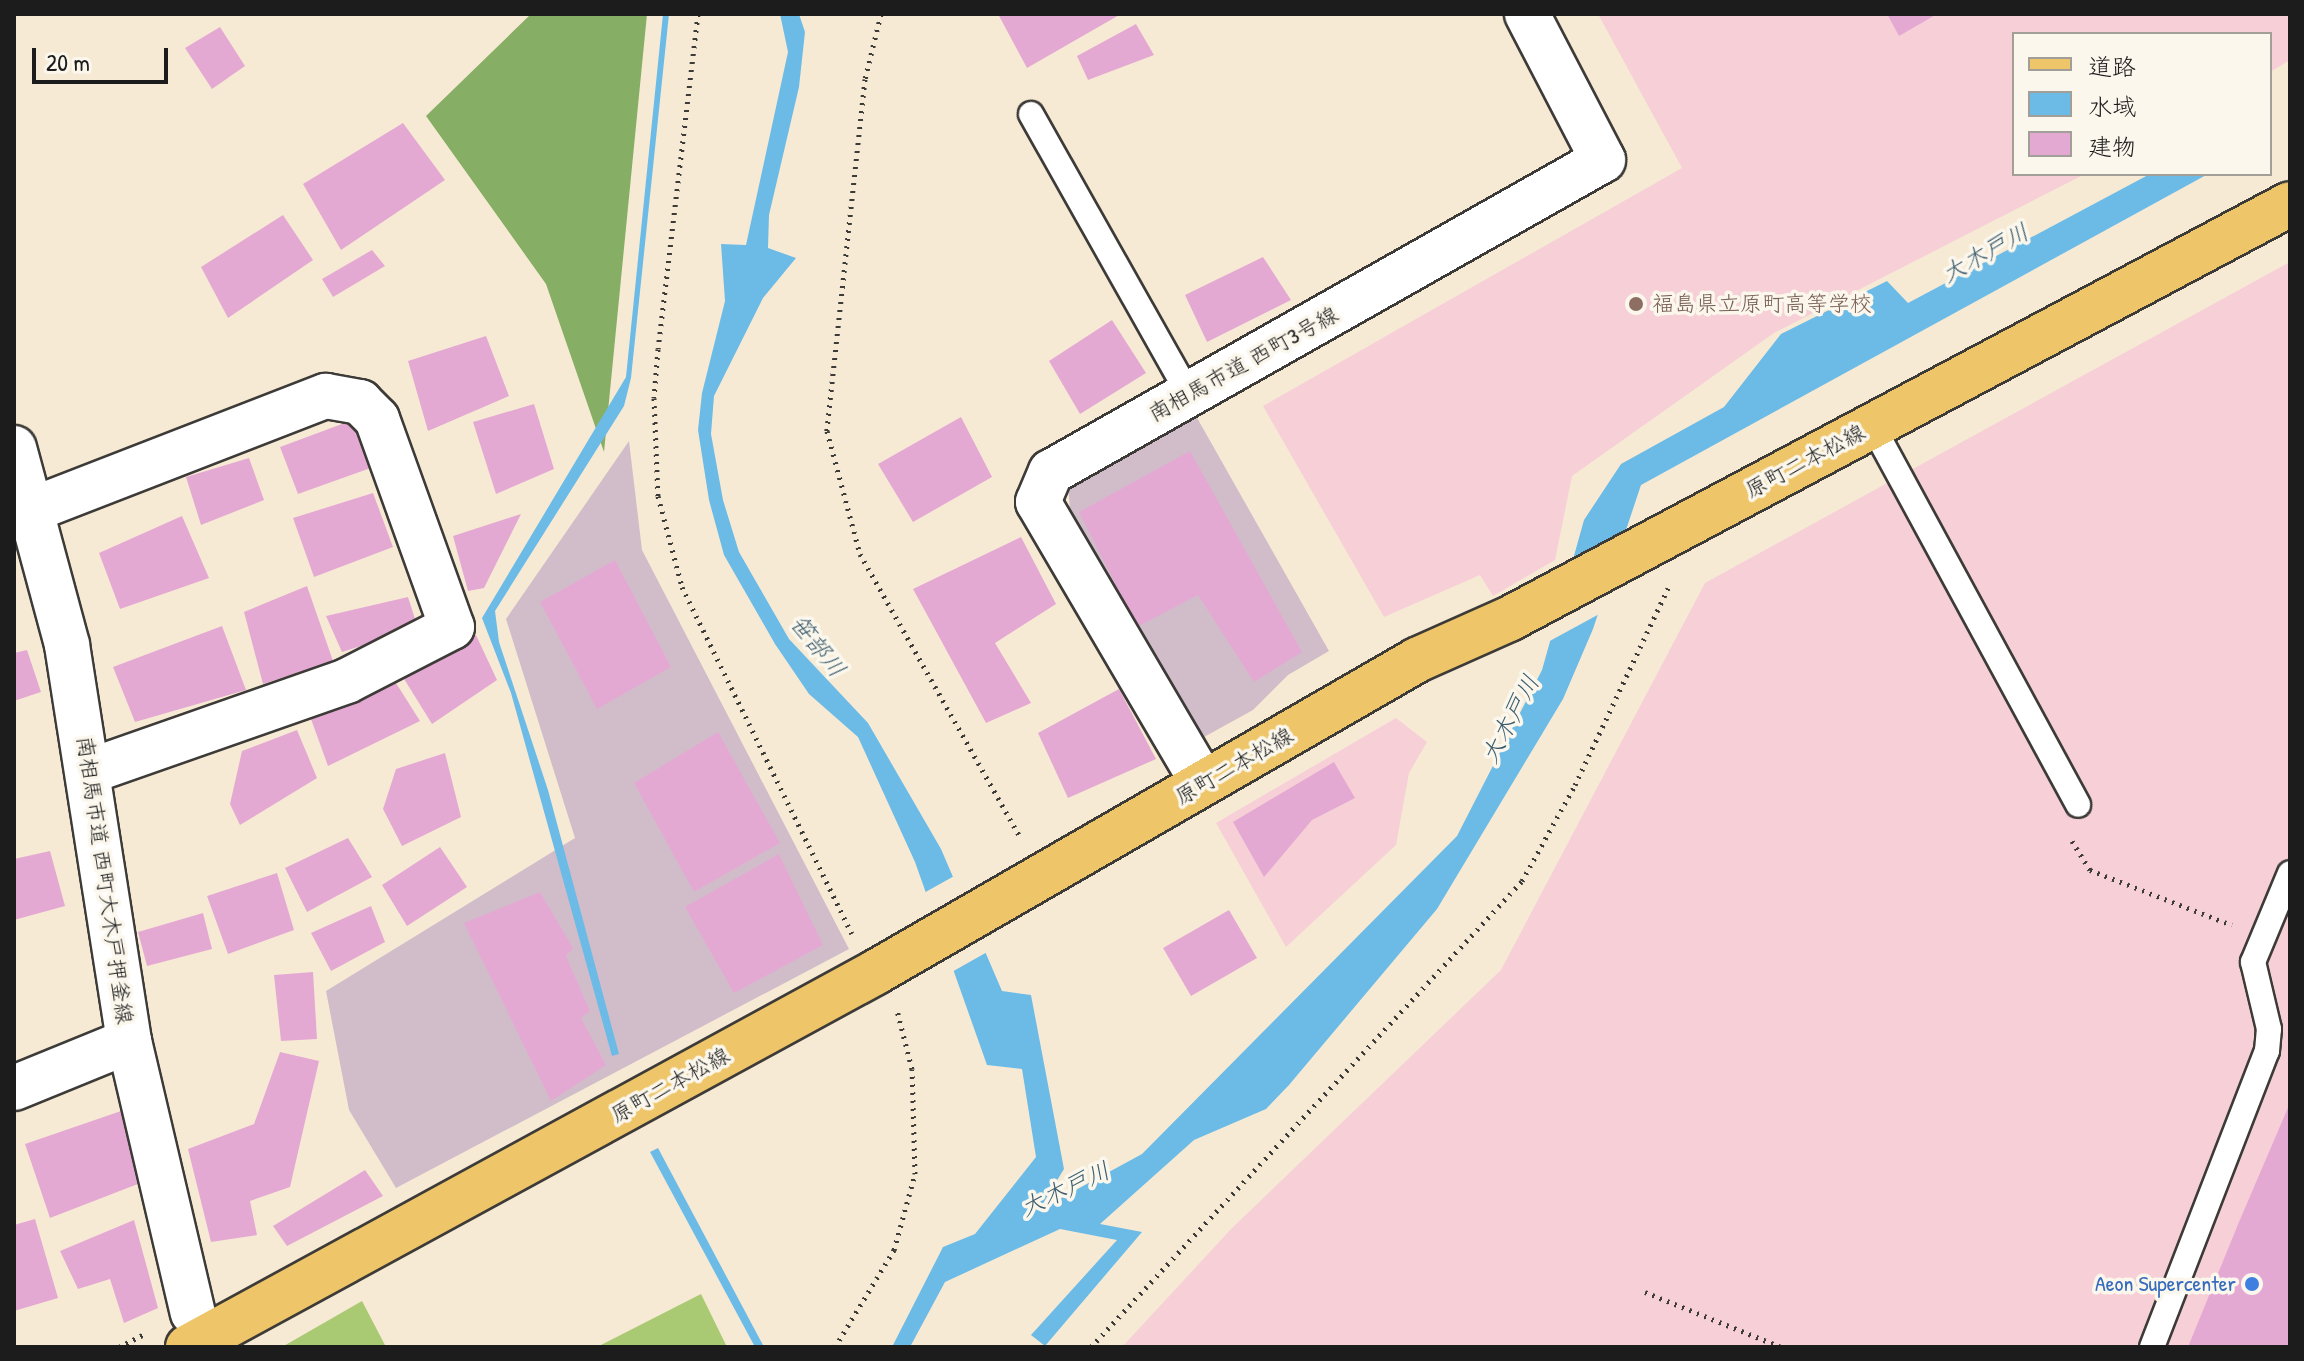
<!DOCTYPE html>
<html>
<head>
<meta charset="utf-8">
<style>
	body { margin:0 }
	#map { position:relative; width:2304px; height:1361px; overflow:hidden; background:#f7ead5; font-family:"Patrick Hand","Klee One",sans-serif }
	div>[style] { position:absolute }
	.built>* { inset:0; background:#f6cfd7 }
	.industrial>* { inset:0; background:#d1bdc9 }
	.green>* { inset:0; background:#a9ca72 }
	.forest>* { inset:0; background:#86ae64 }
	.water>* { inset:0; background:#6cbbe6 }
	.pier>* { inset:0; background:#f7ead5 }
	.building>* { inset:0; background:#e4a9d3 }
	.path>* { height:5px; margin-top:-2.5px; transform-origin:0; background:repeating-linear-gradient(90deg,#3d3b38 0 2px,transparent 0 8px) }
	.roads { filter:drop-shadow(2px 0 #3d3b38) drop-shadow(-2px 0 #3d3b38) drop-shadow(0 2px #3d3b38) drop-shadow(0 -2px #3d3b38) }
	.lane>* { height:24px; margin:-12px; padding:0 12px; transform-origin:12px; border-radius:12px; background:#fff }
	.street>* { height:44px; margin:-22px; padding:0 22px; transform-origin:22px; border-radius:22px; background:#fff }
	.primary>* { height:44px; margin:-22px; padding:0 22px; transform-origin:22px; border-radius:22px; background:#eec569 }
	.dots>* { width:22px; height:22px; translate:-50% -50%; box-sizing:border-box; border:4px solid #fbf7ec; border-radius:50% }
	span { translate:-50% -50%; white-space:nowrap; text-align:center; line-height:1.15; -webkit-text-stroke:7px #fbf7ec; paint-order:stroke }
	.education-label { font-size:22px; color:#785e54 }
	.left { translate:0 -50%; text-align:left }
	.street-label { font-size:22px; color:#1c1c1c }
	.shop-label { font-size:22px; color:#366cbe }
	.right { translate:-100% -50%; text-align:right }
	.water-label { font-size:24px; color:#3c5c6d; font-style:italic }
	.frame { position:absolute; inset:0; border:16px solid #1c1c1c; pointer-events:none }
	.legend { position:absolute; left:2012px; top:32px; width:260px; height:144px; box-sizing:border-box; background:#fbf7ec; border:2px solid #a29f99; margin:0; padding:10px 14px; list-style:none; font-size:24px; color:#1c1c1c }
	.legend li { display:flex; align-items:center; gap:16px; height:40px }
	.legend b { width:40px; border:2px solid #a29f99 }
	.scale { position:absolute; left:32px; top:48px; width:136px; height:36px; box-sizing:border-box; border:4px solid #1c1c1c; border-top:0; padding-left:10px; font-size:24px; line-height:28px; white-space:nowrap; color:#1c1c1c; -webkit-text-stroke:6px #fbf7ec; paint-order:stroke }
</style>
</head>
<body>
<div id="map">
	<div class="built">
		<div style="clip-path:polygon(1598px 14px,2290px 14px,2290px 60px,2270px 72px,2270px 34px,2014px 34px,2014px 174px,2085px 174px,1774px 333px,1572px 476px,1555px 560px,1493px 596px,1480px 575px,1384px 617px,1263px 406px,1682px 168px)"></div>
		<div style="clip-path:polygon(2290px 262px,2290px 1347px,1122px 1347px,1232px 1228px,1501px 970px,1705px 583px)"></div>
		<div style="clip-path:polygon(1396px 718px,1427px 742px,1409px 773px,1396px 845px,1286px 947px,1216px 823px)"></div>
	</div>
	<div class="industrial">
		<div style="clip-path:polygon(1196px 416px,1329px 651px,1288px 675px,1253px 710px,1204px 737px,1070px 511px,1068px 484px)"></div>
		<div style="clip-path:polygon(629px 441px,642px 550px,849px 949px,396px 1188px,349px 1110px,326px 991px,575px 838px,506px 619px)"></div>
	</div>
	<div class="green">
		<div style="clip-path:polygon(701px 1294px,727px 1347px,597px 1347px)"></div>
		<div style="clip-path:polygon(362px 1301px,386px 1347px,282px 1347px)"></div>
	</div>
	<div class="forest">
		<div style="clip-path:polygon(531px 14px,647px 14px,604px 452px,546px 284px,426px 116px)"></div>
	</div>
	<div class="water">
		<div style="clip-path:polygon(663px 14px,669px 14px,631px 378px,624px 406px,495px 611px,499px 642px,548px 790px,619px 1054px,612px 1056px,511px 693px,482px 618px,626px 377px)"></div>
		<div style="clip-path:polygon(780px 14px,799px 14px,805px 32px,799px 87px,769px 215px,768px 248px,796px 258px,763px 298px,714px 396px,711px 434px,723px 500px,739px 552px,789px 639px,868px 723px,941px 849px,1002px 991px,1031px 995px,1064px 1169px,1039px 1210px,1142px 1154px,1457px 836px,1542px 670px,1584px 520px,1621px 464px,1724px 407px,1781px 334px,1887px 281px,1908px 303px,2150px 174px,2208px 174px,1641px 485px,1593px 629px,1563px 699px,1437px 909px,1289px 1085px,1266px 1109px,1194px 1140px,1100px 1224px,1142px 1232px,1045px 1346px,1031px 1335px,1117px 1240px,1060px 1229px,945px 1282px,910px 1347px,892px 1347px,943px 1247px,975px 1234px,1036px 1157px,1022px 1069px,987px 1065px,915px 862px,858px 737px,809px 694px,775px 644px,724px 555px,709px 500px,698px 430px,702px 393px,725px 301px,721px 244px,746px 245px,788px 52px)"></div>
		<div style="clip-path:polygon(658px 1148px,764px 1347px,755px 1347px,650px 1152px)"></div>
	</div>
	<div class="pier">
		<div style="clip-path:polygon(1630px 529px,1603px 612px,1546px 643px,1568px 563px)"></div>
		<div style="clip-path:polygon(956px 875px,989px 951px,950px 973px,922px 894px)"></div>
	</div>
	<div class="building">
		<div style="clip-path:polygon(998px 14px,1121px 14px,1027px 68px)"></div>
		<div style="clip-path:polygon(1887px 14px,1937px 14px,1899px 36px)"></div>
		<div style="clip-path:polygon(1136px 24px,1154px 55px,1088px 80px,1077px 56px)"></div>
		<div style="clip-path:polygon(220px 27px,245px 66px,212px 89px,185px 48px)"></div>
		<div style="clip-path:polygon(403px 123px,445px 180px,341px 250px,303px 184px)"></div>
		<div style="clip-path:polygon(283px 215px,313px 260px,228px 318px,201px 267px)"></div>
		<div style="clip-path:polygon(372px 250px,385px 266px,333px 297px,322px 279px)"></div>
		<div style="clip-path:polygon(1263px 257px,1291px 300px,1207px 342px,1185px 295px)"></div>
		<div style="clip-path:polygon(1112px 320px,1146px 373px,1080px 414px,1049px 361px)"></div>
		<div style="clip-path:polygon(486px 336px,509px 396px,428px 431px,408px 361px)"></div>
		<div style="clip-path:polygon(534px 404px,554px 469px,496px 494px,473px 422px)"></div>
		<div style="clip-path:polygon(961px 417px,992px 477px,913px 522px,878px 464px)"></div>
		<div style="clip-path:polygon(350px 421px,379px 465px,298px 494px,280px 447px)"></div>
		<div style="clip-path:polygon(1190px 451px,1302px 652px,1254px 682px,1198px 595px,1137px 627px,1079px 512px)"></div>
		<div style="clip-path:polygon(249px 458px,264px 500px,201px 525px,186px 477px)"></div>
		<div style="clip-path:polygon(373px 493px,393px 547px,314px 577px,293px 518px)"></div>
		<div style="clip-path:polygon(521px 514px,484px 588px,468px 591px,453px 536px)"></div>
		<div style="clip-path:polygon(182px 516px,209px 578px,120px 609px,99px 553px)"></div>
		<div style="clip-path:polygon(1021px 537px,1056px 604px,995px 643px,1031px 703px,986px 723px,913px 589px)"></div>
		<div style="clip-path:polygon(615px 560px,671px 667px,597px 709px,540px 602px)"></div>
		<div style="clip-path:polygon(307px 586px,333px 661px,263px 684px,244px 612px)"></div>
		<div style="clip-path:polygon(408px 597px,418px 628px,342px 652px,326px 616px)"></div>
		<div style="clip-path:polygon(222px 626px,246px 690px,135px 722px,113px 667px)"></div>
		<div style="clip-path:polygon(476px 635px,497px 680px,432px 724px,401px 674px)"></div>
		<div style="clip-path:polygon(27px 650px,41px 692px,14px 701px,14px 653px)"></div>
		<div style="clip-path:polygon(396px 683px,420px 721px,328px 766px,311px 719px)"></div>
		<div style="clip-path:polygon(1119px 689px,1156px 759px,1068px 798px,1038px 733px)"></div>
		<div style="clip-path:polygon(297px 730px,317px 778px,240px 825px,230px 804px,242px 751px)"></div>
		<div style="clip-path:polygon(718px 732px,780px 843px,694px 892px,634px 783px)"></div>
		<div style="clip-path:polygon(445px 753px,461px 817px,402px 846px,383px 809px,396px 769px)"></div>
		<div style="clip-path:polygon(1334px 762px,1355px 798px,1312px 820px,1264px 877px,1233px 822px)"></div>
		<div style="clip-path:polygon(348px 838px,372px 877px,307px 912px,285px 868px)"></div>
		<div style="clip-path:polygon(440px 847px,467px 887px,407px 926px,382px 885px)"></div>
		<div style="clip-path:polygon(50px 851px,65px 906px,14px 920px,14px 859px)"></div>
		<div style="clip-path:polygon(779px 854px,823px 945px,734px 993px,685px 907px)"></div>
		<div style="clip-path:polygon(277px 873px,294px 930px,228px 954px,207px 896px)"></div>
		<div style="clip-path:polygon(540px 892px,573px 948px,566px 956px,590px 1011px,581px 1018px,606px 1065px,551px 1101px,464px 923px)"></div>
		<div style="clip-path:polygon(371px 906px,385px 942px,331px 971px,311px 933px)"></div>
		<div style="clip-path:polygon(1229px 910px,1257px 958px,1191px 996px,1163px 948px)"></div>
		<div style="clip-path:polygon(203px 913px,212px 949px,147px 966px,138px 932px)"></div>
		<div style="clip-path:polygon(313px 972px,317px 1039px,281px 1041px,274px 975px)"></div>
		<div style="clip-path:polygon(280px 1052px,319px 1061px,290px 1187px,250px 1201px,257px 1235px,211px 1242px,188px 1149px,254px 1124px)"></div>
		<div style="clip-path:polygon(2290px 1103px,2290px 1347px,2188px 1347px,2239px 1222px)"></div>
		<div style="clip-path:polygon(121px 1111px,143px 1182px,50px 1218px,25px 1144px)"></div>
		<div style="clip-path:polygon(365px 1170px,383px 1196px,287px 1246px,273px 1226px)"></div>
		<div style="clip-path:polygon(35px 1219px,58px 1298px,14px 1311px,14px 1225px)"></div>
		<div style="clip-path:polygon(134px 1220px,158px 1308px,124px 1323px,110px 1279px,78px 1289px,60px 1251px)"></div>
	</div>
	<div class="path">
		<div style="left:698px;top:14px;width:337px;rotate:96.8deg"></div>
		<div style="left:658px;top:349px;width:49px;rotate:94.7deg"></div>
		<div style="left:654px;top:398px;width:98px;rotate:87.7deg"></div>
		<div style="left:658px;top:496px;width:94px;rotate:75.2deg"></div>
		<div style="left:682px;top:587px;width:386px;rotate:63.9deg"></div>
		<div style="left:881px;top:14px;width:67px;rotate:103.8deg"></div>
		<div style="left:865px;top:79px;width:354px;rotate:96.2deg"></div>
		<div style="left:827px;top:431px;width:127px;rotate:75deg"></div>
		<div style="left:860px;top:554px;width:326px;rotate:60.5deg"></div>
		<div style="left:2072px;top:841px;width:34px;rotate:58deg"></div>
		<div style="left:2090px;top:870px;width:152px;rotate:21.2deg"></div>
		<div style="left:1645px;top:1292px;width:147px;rotate:22deg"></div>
		<div style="left:119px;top:1347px;width:29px;rotate:-27deg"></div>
		<div style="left:835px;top:1347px;width:114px;rotate:-58.7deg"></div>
		<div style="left:894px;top:1250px;width:79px;rotate:-74.6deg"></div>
		<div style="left:915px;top:1174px;width:105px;rotate:-91.6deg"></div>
		<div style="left:912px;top:1069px;width:61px;rotate:-104.3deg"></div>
		<div style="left:1091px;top:1347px;width:635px;rotate:-47.23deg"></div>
		<div style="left:1522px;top:881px;width:110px;rotate:-61.1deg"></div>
		<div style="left:1575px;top:785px;width:218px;rotate:-64.7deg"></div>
	</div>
	<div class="roads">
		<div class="lane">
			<div style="left:1031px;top:114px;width:322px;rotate:60.6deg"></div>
			<div style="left:1872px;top:425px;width:432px;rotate:61.5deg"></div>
			<div style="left:2152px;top:1347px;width:318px;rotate:-68.8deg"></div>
			<div style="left:2267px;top:1051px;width:22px;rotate:-85deg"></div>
			<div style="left:2269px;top:1029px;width:69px;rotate:-103.4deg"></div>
			<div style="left:2253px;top:962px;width:96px;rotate:-67.4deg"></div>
		</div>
		<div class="street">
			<div style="left:14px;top:448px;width:204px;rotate:74.9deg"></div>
			<div style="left:67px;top:645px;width:401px;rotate:81.1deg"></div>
			<div style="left:129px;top:1041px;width:279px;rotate:76.8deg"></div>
			<div style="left:34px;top:509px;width:313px;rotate:-21.2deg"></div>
			<div style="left:326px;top:396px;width:35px;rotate:10deg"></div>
			<div style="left:360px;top:402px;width:24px;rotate:45deg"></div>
			<div style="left:377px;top:419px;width:221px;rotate:70.2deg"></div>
			<div style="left:452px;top:627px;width:118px;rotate:152.8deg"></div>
			<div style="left:347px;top:681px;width:272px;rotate:160.7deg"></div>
			<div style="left:1203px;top:783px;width:326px;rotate:-120.4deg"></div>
			<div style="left:1038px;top:502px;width:33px;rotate:-67deg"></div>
			<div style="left:1051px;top:472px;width:634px;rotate:-29.48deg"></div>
			<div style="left:1603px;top:160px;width:165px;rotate:-117.5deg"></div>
			<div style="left:14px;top:1088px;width:124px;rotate:-22.2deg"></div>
		</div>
		<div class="primary">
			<div style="left:188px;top:1347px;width:784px;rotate:-28.59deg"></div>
			<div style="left:876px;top:972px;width:625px;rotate:-29.97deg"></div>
			<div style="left:1417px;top:660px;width:101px;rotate:-24deg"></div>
			<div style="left:1509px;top:619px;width:884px;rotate:-27.98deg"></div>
		</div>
	</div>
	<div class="dots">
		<div style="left:1636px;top:304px;background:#8d6e63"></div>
		<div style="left:2252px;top:1284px;background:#3f7fe0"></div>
	</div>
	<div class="education-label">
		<span class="left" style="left:1652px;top:304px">福島県立原町高等学校</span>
	</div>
	<div class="street-label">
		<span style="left:1243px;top:364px;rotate:-29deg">南相馬市道 西町3号線</span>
		<span style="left:1805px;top:461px;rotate:-28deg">原町二本松線</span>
		<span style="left:1234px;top:766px;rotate:-30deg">原町二本松線</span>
		<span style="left:105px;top:880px;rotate:82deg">南相馬市道 西町大木戸押釜線</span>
		<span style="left:670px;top:1085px;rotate:-29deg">原町二本松線</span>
	</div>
	<div class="shop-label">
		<span class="right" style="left:2236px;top:1284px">Aeon Supercenter</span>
	</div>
	<div class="water-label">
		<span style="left:1985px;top:253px;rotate:-29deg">大木戸川</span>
		<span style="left:818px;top:646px;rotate:51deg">笹部川</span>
		<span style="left:1510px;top:719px;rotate:-62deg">大木戸川</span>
		<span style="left:1065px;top:1189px;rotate:-25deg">大木戸川</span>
	</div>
	<div class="frame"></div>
	<ul class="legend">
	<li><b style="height:10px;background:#eec569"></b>道路</li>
	<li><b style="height:22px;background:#6cbbe6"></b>水域</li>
	<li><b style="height:22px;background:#e4a9d3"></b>建物</li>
	</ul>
	<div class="scale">20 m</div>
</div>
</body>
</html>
